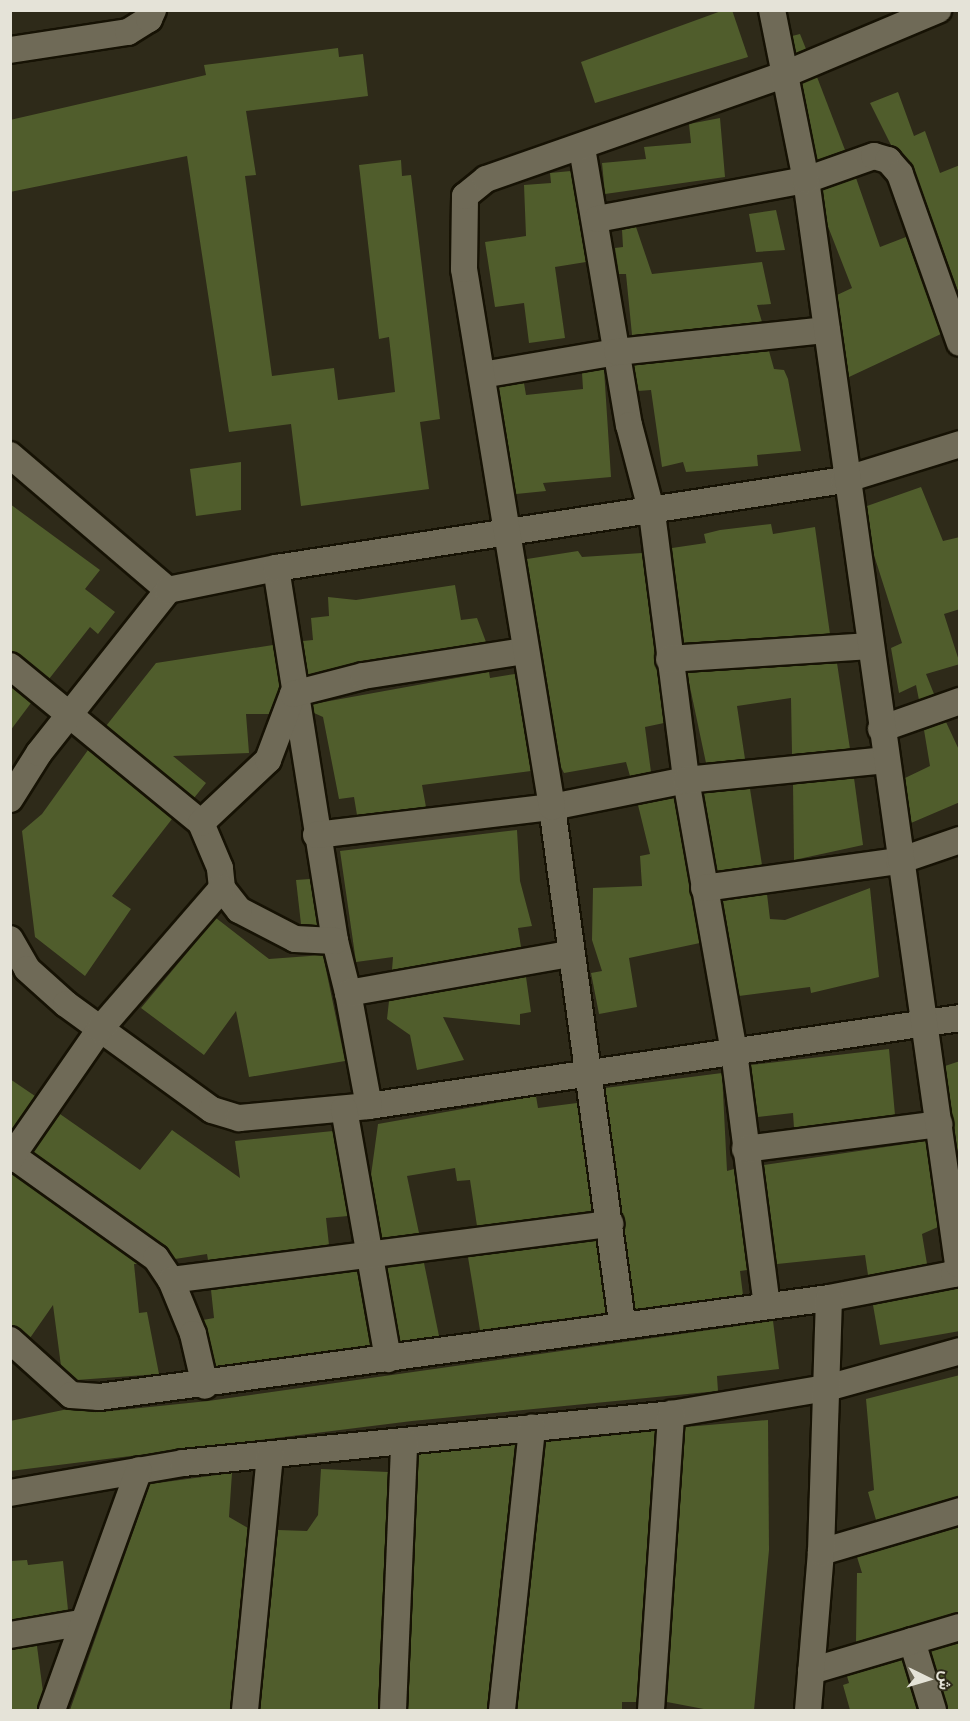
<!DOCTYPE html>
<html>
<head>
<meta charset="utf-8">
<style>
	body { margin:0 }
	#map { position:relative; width:970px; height:1721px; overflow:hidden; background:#2e2a19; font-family:Lato,Vazirmatn,sans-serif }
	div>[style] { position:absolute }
	.building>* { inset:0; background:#505d2c }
	.roads { filter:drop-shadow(2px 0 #161204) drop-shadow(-2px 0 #161204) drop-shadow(0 2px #161204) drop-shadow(0 -2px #161204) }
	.minor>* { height:26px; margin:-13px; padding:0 13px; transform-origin:13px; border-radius:13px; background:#6f6a57 }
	span { translate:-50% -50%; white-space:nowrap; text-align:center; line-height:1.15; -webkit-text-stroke:4.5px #2e2a19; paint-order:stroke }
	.frame { position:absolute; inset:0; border:12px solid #e5e3d8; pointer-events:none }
	.north { position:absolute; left:898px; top:1649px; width:60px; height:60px; -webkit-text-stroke:4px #2e2a19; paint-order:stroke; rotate:95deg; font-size:16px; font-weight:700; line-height:24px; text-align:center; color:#e5e3d8 }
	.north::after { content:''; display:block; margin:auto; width:21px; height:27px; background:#e5e3d8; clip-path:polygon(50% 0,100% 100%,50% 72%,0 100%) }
</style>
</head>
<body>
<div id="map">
	<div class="building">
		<div style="clip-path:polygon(724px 10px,732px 10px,748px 57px,595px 103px,581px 62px)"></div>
		<div style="clip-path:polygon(800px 34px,806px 49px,796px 53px,792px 36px)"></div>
		<div style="clip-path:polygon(338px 48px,339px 57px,363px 54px,368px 96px,246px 111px,256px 175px,245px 176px,272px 376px,334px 368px,338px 400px,395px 392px,389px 337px,379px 339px,359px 165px,401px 160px,402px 176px,411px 175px,440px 419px,420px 422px,429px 489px,301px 506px,291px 424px,229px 432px,187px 156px,10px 192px,10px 120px,206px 75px,204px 65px)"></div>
		<div style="clip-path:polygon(817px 77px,845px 150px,817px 160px,802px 83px)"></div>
		<div style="clip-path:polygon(898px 92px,914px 136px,925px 131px,940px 173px,960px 165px,960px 297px,914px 169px,891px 145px,870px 103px)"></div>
		<div style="clip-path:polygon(720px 118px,725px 177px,605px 194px,602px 163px,646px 159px,644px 147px,691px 143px,689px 124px)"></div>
		<div style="clip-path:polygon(571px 171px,586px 262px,555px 267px,565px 338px,529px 343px,524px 303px,495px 307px,485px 242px,526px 236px,524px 185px,551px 183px,550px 173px)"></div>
		<div style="clip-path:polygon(856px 178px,880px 247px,906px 237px,941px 334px,849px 377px,837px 295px,852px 288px,827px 224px,823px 190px)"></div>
		<div style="clip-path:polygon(776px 210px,785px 250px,756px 252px,749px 214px)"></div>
		<div style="clip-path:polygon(636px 227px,652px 274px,762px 262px,771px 304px,757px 305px,762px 322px,632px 335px,626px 274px,619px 274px,615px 248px,623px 247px,622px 230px)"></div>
		<div style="clip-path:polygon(769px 351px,774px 369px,784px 370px,788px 379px,801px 451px,757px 455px,758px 466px,686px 472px,683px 462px,662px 467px,651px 390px,638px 391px,634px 365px)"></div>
		<div style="clip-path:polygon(604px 369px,611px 477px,543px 483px,546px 491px,516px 494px,499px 387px,524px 383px,526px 395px,583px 389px,582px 373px)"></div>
		<div style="clip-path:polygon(241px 462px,241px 510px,196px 516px,190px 469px)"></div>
		<div style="clip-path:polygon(921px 487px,943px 541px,960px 537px,960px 609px,944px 614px,960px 664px,926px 674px,934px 694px,919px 700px,916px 685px,899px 693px,891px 648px,902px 643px,873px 552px,867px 506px)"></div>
		<div style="clip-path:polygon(10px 504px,100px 570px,85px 589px,115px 612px,98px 634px,90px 627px,49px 679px,10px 651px)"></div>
		<div style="clip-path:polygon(771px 524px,773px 534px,815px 527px,830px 634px,684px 643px,672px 548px,706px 543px,704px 534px,720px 530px)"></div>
		<div style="clip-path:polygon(578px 551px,582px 557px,642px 553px,664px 723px,645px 727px,651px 772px,630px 776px,626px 762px,564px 773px,561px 767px,527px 559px)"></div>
		<div style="clip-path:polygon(455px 585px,461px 620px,477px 618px,486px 642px,308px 675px,303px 641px,313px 640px,311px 618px,329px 616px,328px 597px,356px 600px)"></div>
		<div style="clip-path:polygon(273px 645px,280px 687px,269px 714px,246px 714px,249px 753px,173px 756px,206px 783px,194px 798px,106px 726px,156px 663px)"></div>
		<div style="clip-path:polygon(837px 663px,850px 749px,792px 754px,791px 698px,737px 706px,745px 759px,706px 763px,687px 673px)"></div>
		<div style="clip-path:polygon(489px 672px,490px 678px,515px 674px,531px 771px,422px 785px,426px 807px,357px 815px,354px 797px,339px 799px,323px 717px,314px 713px,313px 704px)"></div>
		<div style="clip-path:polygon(10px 686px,31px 703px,10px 731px)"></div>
		<div style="clip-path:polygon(946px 722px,960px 752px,960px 802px,911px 823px,905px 778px,930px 766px,924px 730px)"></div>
		<div style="clip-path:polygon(88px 750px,172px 819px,112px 896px,131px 909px,85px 976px,35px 937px,22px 831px,42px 814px)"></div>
		<div style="clip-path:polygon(854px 778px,863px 845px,794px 860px,793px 784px)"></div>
		<div style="clip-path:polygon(750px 789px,762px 865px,717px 871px,704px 793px)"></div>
		<div style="clip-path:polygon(674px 798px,700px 943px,629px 958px,637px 1007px,599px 1014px,591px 973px,602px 971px,592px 940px,593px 888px,642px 886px,640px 856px,650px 854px,638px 805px)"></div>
		<div style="clip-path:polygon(517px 830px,520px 881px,532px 926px,518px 928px,521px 947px,392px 970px,393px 957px,356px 962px,340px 851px)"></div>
		<div style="clip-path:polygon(310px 879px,317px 925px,301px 924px,296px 880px)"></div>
		<div style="clip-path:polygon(870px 888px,879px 977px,811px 993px,810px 987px,739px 996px,723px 901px,767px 894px,770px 919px,785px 920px)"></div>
		<div style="clip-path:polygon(216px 918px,269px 959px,323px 955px,345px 1061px,249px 1077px,236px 1011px,204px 1055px,141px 1008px)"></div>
		<div style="clip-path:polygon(526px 977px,531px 1012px,520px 1014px,520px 1025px,443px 1017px,464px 1060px,417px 1070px,410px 1035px,387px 1019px,389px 1001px)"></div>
		<div style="clip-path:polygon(889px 1049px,895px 1115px,794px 1128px,793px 1113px,758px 1117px,751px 1065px)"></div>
		<div style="clip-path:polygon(960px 1061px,960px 1167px,945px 1066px)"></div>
		<div style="clip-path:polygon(722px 1073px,727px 1171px,734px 1169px,747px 1270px,740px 1271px,743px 1295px,635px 1309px,605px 1088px)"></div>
		<div style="clip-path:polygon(10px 1079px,35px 1096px,10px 1132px)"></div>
		<div style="clip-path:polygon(536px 1096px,538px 1108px,577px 1103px,592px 1211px,477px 1226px,470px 1180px,457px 1181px,455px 1168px,407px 1176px,419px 1233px,382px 1238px,371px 1175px,378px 1124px)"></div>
		<div style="clip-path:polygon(60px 1114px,140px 1170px,172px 1130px,240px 1178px,235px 1141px,333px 1131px,348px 1216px,326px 1218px,329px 1245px,208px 1260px,207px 1254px,175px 1259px,165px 1246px,33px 1152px)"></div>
		<div style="clip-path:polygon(926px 1141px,938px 1227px,922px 1234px,927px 1264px,868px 1275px,865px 1255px,777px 1264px,764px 1165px)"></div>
		<div style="clip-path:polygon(12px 1174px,138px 1264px,134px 1264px,139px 1313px,147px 1312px,159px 1374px,77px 1380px,61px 1366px,53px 1305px,30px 1338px,10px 1325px)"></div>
		<div style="clip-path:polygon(596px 1241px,606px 1313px,480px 1330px,468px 1257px)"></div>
		<div style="clip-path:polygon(424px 1263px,439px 1336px,400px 1341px,387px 1268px)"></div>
		<div style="clip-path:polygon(357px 1271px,370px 1345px,216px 1366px,203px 1320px,214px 1318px,211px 1290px)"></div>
		<div style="clip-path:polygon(960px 1288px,960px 1331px,880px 1345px,873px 1305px)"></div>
		<div style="clip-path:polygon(773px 1321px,779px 1369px,717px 1376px,718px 1391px,412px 1421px,10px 1471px,10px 1421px,68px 1409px,101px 1412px,208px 1401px)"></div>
		<div style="clip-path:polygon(960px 1375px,960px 1496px,876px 1520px,868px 1492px,874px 1490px,866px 1399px)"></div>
		<div style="clip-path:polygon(768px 1420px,769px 1550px,754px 1710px,709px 1710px,667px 1702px,685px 1427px)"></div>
		<div style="clip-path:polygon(655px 1431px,637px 1702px,622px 1702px,622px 1710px,517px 1710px,546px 1442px)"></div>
		<div style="clip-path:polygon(515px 1445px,487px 1710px,408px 1710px,418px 1454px)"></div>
		<div style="clip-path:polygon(321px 1469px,388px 1472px,378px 1710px,260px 1710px,278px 1530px,307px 1531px,318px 1515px)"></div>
		<div style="clip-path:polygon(232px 1473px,229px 1517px,248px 1528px,230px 1710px,70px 1710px,150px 1484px)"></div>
		<div style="clip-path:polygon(960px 1527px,960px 1612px,856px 1642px,857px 1573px,862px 1573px,857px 1557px)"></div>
		<div style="clip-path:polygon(27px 1560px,28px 1565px,63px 1561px,68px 1610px,10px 1620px,10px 1561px)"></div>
		<div style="clip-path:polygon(960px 1643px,960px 1710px,948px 1710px,931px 1651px)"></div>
		<div style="clip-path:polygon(37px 1646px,43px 1692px,37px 1710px,10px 1710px,10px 1650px)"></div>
		<div style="clip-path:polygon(902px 1660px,917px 1710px,850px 1710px,843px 1685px,849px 1683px,847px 1676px)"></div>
	</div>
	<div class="roads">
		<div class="minor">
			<div style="left:10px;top:50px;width:119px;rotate:-8.7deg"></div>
			<div style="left:128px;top:32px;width:25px;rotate:-32deg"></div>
			<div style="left:149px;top:19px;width:10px;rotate:-66deg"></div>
			<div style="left:582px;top:148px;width:281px;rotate:80.4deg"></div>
			<div style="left:629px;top:425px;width:91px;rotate:75.4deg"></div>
			<div style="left:652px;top:513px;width:269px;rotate:82.7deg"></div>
			<div style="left:686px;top:780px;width:276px;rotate:80deg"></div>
			<div style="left:734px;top:1052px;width:256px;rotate:82.6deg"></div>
			<div style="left:597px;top:219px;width:213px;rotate:-10.6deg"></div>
			<div style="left:806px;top:180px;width:72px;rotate:-19.4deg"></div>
			<div style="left:874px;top:156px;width:15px;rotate:16deg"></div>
			<div style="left:888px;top:160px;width:18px;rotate:49deg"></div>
			<div style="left:900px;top:174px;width:179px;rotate:70.5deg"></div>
			<div style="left:482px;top:375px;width:137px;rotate:-9.7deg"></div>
			<div style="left:617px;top:352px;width:211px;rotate:-6deg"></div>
			<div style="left:10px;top:455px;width:208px;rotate:40.5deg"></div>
			<div style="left:276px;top:568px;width:378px;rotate:81deg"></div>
			<div style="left:669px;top:659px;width:201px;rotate:-3.7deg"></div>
			<div style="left:10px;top:666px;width:247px;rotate:39.4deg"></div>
			<div style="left:881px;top:729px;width:84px;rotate:-19.5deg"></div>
			<div style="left:10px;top:799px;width:54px;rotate:-57.8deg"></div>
			<div style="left:39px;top:753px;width:208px;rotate:-51.6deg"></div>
			<div style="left:168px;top:590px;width:110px;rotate:-11.5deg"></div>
			<div style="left:276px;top:568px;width:575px;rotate:-8.81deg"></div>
			<div style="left:844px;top:480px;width:121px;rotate:-17.2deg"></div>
			<div style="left:316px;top:835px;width:238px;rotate:-6.8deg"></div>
			<div style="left:552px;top:807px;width:137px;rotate:-11.4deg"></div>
			<div style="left:686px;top:780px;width:201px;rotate:-5.7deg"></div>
			<div style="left:704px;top:888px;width:197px;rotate:-7.9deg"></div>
			<div style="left:899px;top:861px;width:65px;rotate:-19deg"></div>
			<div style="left:10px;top:939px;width:34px;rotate:60deg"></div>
			<div style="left:27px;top:969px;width:52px;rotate:41.9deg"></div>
			<div style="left:66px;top:1004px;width:180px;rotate:36deg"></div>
			<div style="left:212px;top:1110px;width:28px;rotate:17deg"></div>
			<div style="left:239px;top:1118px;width:131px;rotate:-5.3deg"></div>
			<div style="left:369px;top:1106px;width:598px;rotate:-8.47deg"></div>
			<div style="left:348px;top:993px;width:54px;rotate:-104deg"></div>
			<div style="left:335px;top:941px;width:40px;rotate:-177.1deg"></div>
			<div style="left:295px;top:939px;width:63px;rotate:-152.6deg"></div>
			<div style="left:239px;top:910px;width:28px;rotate:-128deg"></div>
			<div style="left:222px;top:888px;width:20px;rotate:-96deg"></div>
			<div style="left:220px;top:868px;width:49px;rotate:-112.9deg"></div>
			<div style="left:201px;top:823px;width:92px;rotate:-43.2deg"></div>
			<div style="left:268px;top:760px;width:71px;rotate:-69.3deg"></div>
			<div style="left:293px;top:694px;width:72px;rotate:-14.4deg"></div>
			<div style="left:363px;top:676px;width:164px;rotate:-8.8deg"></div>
			<div style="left:369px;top:1106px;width:115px;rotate:-100.5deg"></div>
			<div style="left:348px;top:993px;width:225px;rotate:-10deg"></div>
			<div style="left:344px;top:1109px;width:254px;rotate:80deg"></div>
			<div style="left:745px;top:1149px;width:196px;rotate:-7.3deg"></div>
			<div style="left:10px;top:1154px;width:179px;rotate:35.5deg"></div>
			<div style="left:156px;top:1258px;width:27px;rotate:56deg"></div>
			<div style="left:171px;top:1280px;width:58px;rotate:67.8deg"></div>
			<div style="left:193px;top:1334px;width:53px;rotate:77deg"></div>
			<div style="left:10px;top:1159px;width:158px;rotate:-55.3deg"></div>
			<div style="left:100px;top:1029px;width:186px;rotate:-49.1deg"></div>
			<div style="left:171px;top:1280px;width:443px;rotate:-7.3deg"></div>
			<div style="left:622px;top:1322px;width:520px;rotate:-97.74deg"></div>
			<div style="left:552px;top:807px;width:545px;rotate:-99.29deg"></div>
			<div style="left:464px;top:269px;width:73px;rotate:-89.2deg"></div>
			<div style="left:465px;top:196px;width:27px;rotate:-39deg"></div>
			<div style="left:486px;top:179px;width:320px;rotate:-19.3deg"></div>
			<div style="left:788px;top:73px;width:163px;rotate:-22.8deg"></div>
			<div style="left:10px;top:1340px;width:82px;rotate:42deg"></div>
			<div style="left:71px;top:1395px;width:28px;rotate:4deg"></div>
			<div style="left:99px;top:1397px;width:737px;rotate:-7.72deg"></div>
			<div style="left:829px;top:1298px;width:127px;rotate:-10.9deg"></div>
			<div style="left:954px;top:1274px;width:11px;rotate:-68deg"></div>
			<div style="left:958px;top:1264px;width:1095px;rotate:-97.98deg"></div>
			<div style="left:806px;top:180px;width:173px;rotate:-101.3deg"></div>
			<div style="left:10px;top:1493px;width:176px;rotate:-9.8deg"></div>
			<div style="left:183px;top:1463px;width:490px;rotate:-5.7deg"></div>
			<div style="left:671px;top:1414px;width:158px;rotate:-9.5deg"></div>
			<div style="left:827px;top:1388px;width:138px;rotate:-15.5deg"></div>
			<div style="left:821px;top:1552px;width:145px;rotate:-16.4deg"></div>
			<div style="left:10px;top:1635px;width:71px;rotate:-9.7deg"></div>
			<div style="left:912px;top:1641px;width:72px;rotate:73.1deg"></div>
			<div style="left:811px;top:1671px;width:155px;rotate:-16.5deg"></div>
			<div style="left:52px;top:1710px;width:255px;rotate:-70.1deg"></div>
			<div style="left:245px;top:1710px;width:256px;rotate:-84.4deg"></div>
			<div style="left:393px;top:1710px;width:268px;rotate:-87.6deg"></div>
			<div style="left:502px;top:1710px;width:284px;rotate:-83.9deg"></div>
			<div style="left:651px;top:1710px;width:297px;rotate:-86.1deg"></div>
			<div style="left:808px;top:1710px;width:159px;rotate:-85.3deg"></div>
			<div style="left:821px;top:1552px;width:254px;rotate:-88.2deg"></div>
		</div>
	</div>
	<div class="frame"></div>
	<div class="north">ش</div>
</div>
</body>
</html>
